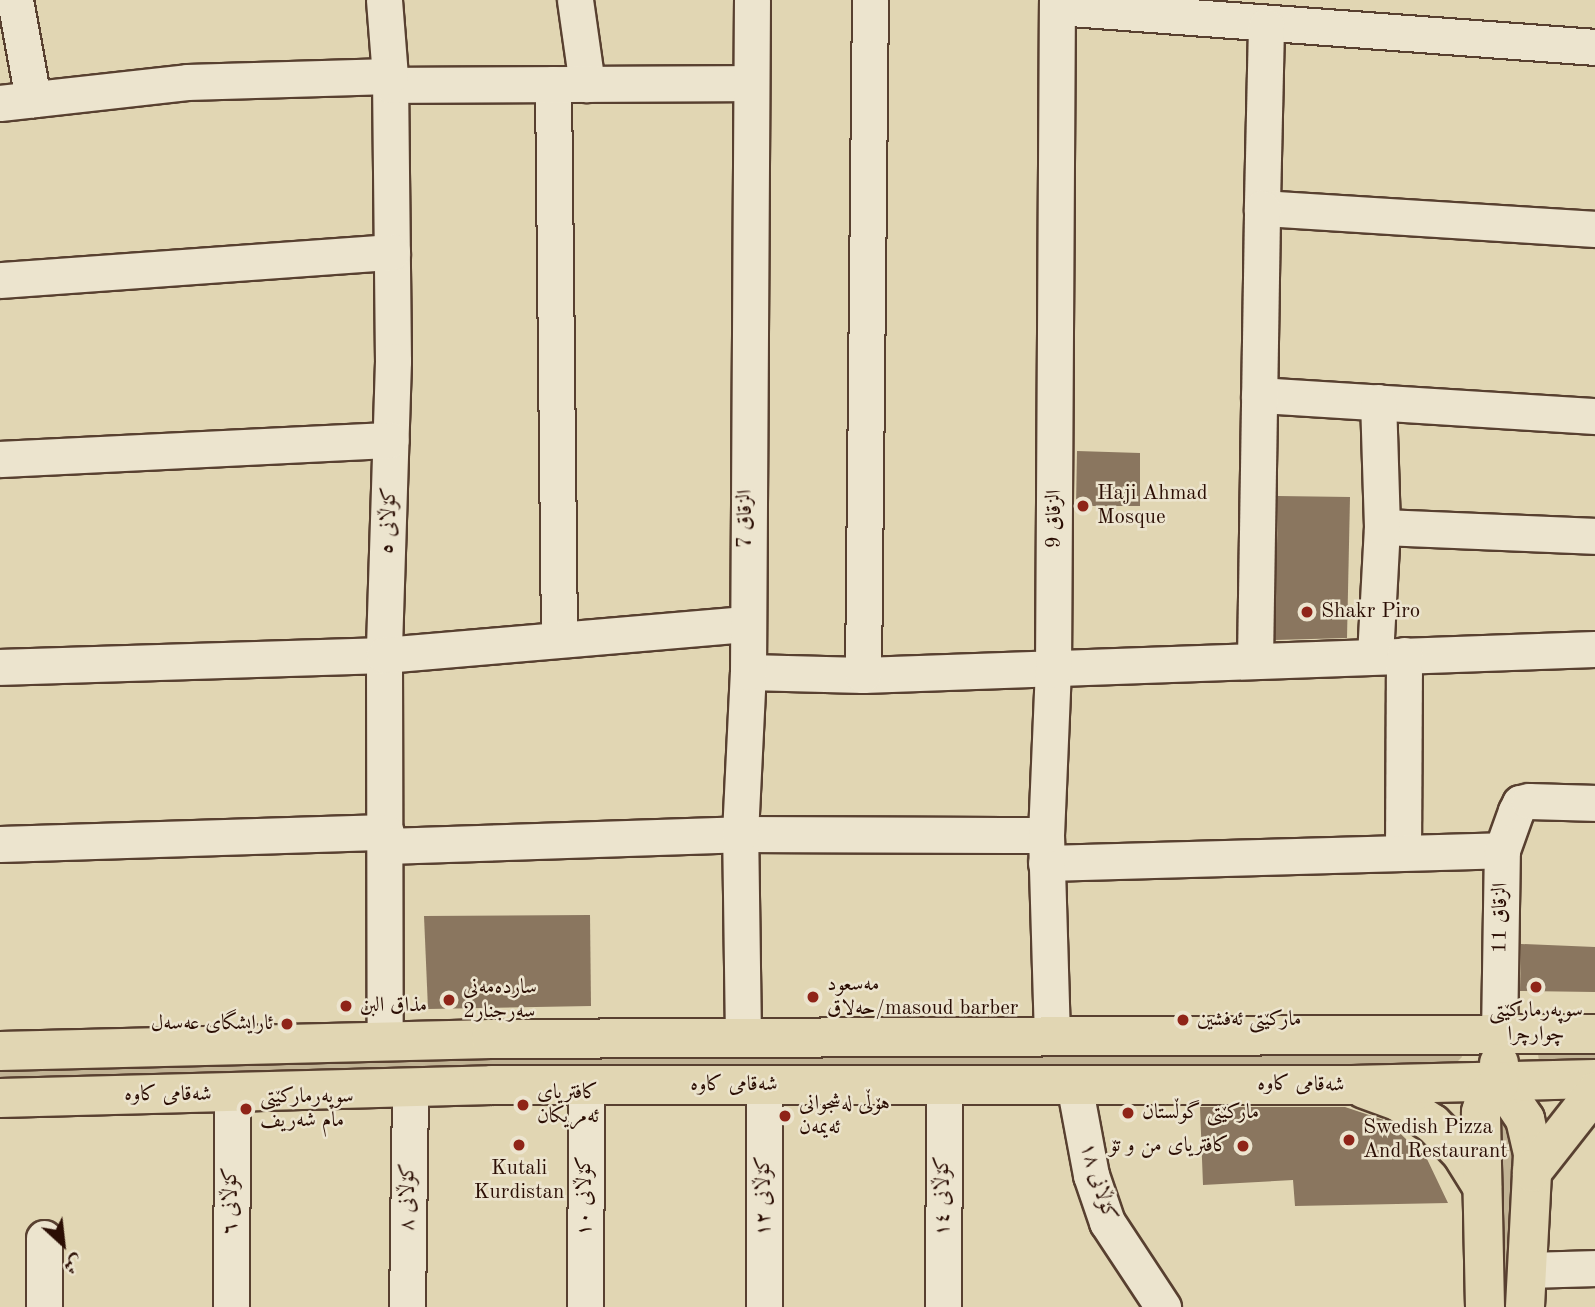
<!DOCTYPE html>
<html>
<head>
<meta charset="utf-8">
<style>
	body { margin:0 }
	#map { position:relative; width:1595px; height:1307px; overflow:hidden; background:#e1d6b3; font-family:"Old Standard TT",Amiri,serif }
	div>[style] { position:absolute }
	.green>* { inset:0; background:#c2b495 }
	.building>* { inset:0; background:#8a765f }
	.roads { filter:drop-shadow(2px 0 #584030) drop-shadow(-2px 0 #584030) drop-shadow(0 2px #584030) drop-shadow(0 -2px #584030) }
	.minor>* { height:35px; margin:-17.5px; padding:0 17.5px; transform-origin:17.5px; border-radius:17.5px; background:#ece4ce }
	.major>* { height:38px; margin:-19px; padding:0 19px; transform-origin:19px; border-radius:19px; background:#e1d6b3 }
	.dots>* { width:19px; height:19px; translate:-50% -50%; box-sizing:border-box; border:4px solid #ece4ce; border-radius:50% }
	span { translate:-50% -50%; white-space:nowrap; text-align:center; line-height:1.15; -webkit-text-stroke:5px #ece4ce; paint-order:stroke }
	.poi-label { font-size:21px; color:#2b0e04 }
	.left { translate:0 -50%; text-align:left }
	.right { translate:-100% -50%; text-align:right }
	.street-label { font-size:21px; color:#2b0e04 }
	.north { position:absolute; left:28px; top:1209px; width:70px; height:70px; -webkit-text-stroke:5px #ece4ce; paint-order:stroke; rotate:153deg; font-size:19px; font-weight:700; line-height:28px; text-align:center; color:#2b0e04 }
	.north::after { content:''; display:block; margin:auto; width:24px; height:32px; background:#2b0e04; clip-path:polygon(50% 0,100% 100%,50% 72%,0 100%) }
</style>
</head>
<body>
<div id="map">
	<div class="green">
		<div style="clip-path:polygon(1460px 1050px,1462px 1057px,1453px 1066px,0 1082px,0 1064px)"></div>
		<div style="clip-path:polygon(1595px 1053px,1595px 1061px,1539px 1062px,1538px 1054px)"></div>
		<div style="clip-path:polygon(1506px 1114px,1519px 1131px,1506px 1307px,1502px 1303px,1492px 1121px)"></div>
	</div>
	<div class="building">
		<div style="clip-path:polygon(1077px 451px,1140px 453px,1140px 506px,1076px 506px)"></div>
		<div style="clip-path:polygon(1278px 496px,1350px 497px,1347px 638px,1275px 640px)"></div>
		<div style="clip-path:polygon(590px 915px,591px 1006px,428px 1009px,424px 916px)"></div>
		<div style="clip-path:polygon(1521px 944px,1595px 947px,1595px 992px,1520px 991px)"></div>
		<div style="clip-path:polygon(1200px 1107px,1345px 1107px,1387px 1121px,1427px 1159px,1448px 1203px,1295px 1206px,1293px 1180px,1203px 1185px)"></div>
	</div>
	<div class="roads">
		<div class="minor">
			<div style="left:15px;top:0;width:101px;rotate:79.7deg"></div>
			<div style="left:384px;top:0;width:76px;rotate:85.5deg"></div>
			<div style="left:390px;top:76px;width:285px;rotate:89.4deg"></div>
			<div style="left:393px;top:361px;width:294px;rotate:91.8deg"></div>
			<div style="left:384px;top:655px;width:386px;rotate:89.9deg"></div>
			<div style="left:575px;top:0;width:85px;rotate:81.9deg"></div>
			<div style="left:1057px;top:7px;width:539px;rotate:4.25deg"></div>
			<div style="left:1266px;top:26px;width:182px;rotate:91.3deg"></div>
			<div style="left:1262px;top:208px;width:334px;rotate:3.6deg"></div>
			<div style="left:553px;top:84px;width:554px;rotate:89.38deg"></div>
			<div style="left:390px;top:85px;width:361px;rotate:-0.3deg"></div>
			<div style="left:0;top:103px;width:188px;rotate:-6.4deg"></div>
			<div style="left:187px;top:82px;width:203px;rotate:-1.7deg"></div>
			<div style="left:0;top:280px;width:393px;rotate:-4.1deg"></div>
			<div style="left:1259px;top:395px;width:337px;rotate:3.6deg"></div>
			<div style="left:0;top:459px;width:391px;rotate:-2.8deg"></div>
			<div style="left:1382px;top:527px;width:213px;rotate:2.4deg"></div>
			<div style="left:1375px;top:656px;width:129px;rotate:-86.9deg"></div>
			<div style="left:1382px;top:527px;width:125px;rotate:-91.8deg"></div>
			<div style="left:1255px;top:660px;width:452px;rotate:-89.1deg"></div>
			<div style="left:0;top:667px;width:384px;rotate:-1.8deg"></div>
			<div style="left:384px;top:655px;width:363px;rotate:-4.9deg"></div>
			<div style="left:748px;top:672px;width:115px;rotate:1.5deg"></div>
			<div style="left:863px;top:675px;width:732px;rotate:-2.03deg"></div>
			<div style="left:863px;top:675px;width:675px;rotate:-89.41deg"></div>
			<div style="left:0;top:844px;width:386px;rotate:-1.8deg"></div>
			<div style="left:386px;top:846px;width:354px;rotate:-1.9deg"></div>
			<div style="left:740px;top:834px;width:306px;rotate:0.2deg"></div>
			<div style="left:1403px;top:852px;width:197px;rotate:-89.7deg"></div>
			<div style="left:1046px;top:863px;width:456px;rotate:-1.6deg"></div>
			<div style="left:1499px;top:1036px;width:186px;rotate:-89.1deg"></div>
			<div style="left:1502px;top:850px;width:41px;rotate:-70.3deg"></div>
			<div style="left:1516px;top:811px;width:9px;rotate:-63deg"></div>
			<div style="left:1520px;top:803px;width:9px;rotate:-13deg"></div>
			<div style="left:1529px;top:801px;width:66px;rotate:1.7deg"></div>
			<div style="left:1052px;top:1037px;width:202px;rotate:-91.7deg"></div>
			<div style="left:1046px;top:835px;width:165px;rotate:-87.6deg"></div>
			<div style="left:1053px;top:670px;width:670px;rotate:-89.66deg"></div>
			<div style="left:743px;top:1038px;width:204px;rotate:-90.8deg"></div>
			<div style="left:740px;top:834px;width:162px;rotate:-87.2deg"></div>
			<div style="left:748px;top:672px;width:672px;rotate:-89.66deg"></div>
			<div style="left:1074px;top:1084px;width:93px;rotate:79.4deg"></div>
			<div style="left:1091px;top:1175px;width:50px;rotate:71.2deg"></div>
			<div style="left:1107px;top:1222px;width:102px;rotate:56.6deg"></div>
			<div style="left:764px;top:1085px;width:222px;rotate:90deg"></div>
			<div style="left:44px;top:1238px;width:69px;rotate:90deg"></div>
			<div style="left:1527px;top:1270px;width:68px;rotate:-1.7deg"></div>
			<div style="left:231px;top:1307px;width:212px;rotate:-89.7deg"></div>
			<div style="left:407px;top:1307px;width:220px;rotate:-89.2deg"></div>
			<div style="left:585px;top:1307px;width:222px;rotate:-89.7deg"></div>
			<div style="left:943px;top:1307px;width:223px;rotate:-89.7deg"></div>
		</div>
		<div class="major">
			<div style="left:0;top:1051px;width:491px;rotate:-1.4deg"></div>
			<div style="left:491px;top:1039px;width:1104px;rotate:-0.26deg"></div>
			<div style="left:1499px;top:1063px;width:19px;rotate:87deg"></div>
			<div style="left:1500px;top:1082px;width:45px;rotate:56deg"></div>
			<div style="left:1525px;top:1119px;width:36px;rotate:77deg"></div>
			<div style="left:1533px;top:1154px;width:153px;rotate:93deg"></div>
			<div style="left:1364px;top:1089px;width:37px;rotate:20deg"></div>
			<div style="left:1399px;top:1102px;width:40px;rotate:32.9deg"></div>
			<div style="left:1433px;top:1124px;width:40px;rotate:46deg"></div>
			<div style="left:1461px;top:1153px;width:40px;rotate:58deg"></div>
			<div style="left:0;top:1098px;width:492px;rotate:-1.5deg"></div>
			<div style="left:492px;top:1085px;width:860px"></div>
			<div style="left:1352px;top:1085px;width:243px;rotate:-1.4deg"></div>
			<div style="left:1532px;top:1172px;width:102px;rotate:-51.8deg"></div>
			<div style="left:1485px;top:1307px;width:195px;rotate:-91.2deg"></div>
			<div style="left:1481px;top:1112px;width:18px;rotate:-74deg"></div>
			<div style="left:1486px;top:1095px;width:19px;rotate:-43deg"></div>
		</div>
	</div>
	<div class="dots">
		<div style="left:1083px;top:506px;background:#8f2418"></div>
		<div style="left:1307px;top:612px;background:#8f2418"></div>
		<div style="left:1536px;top:987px;background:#8f2418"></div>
		<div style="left:813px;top:997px;background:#8f2418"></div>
		<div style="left:449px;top:1000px;background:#8f2418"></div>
		<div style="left:346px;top:1006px;background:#8f2418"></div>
		<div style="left:1183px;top:1020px;background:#8f2418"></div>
		<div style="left:287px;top:1024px;background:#8f2418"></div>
		<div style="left:523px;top:1105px;background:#8f2418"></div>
		<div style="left:246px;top:1109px;background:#8f2418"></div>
		<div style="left:1128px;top:1113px;background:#8f2418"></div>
		<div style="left:785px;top:1116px;background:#8f2418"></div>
		<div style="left:1349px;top:1140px;background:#8f2418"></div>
		<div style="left:519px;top:1145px;background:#8f2418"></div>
		<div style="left:1243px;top:1146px;background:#8f2418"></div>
	</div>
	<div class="poi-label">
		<span class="left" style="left:1097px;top:506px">Haji Ahmad<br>Mosque</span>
		<span class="left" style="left:1321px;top:612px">Shakr Piro</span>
		<span class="left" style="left:827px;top:997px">مەسعود<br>حەلاق/masoud barber</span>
		<span class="left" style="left:463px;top:1000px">ساردەمەنی<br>سەرجنار2</span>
		<span class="left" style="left:360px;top:1006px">مذاق البن</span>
		<span style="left:1536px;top:1023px">سوپەرمارکێتی<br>چوارچرا</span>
		<span class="left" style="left:1197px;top:1020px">مارکێتی ئەفشین</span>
		<span class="right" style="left:273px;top:1024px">ئارايشگاى عەسەل</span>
		<span class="left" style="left:537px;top:1105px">کافتریای<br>ئەمریکان</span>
		<span class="left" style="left:260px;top:1109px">سوپەرمارکێتی<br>مام شەریف</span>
		<span class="left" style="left:799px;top:1116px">هۆڵی لەشجوانی<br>ئەیمەن</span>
		<span class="left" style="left:1142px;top:1113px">مارکێتی گوڵستان</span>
		<span class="left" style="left:1363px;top:1140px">Swedish Pizza<br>And Restaurant</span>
		<span class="right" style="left:1229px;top:1146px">کافتریای من و تۆ</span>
		<span style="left:519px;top:1181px">Kutali<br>Kurdistan</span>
	</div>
	<div class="street-label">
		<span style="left:746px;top:519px;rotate:-90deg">الزقاق 7</span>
		<span style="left:1055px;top:519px;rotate:-89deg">الزقاق 9</span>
		<span style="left:389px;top:521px;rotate:-88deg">کۆڵانی ٥</span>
		<span style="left:1501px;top:918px;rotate:-89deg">الزقاق 11</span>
		<span style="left:734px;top:1085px">شەقامی کاوە</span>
		<span style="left:1301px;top:1085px;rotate:1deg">شەقامی کاوە</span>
		<span style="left:168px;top:1095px">شەقامی کاوە</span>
		<span style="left:1098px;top:1182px;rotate:73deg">کۆڵانی ١٨</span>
		<span style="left:585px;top:1196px;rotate:-90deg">کۆڵانی ١٠</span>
		<span style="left:764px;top:1196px;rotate:-90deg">کۆڵانی ١٢</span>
		<span style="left:943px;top:1196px;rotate:-90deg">کۆڵانی ١٤</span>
		<span style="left:408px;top:1197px;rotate:-89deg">کۆڵانی ٨</span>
		<span style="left:231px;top:1201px;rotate:-90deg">کۆڵانی ٦</span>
	</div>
	<div class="north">ش</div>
</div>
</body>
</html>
